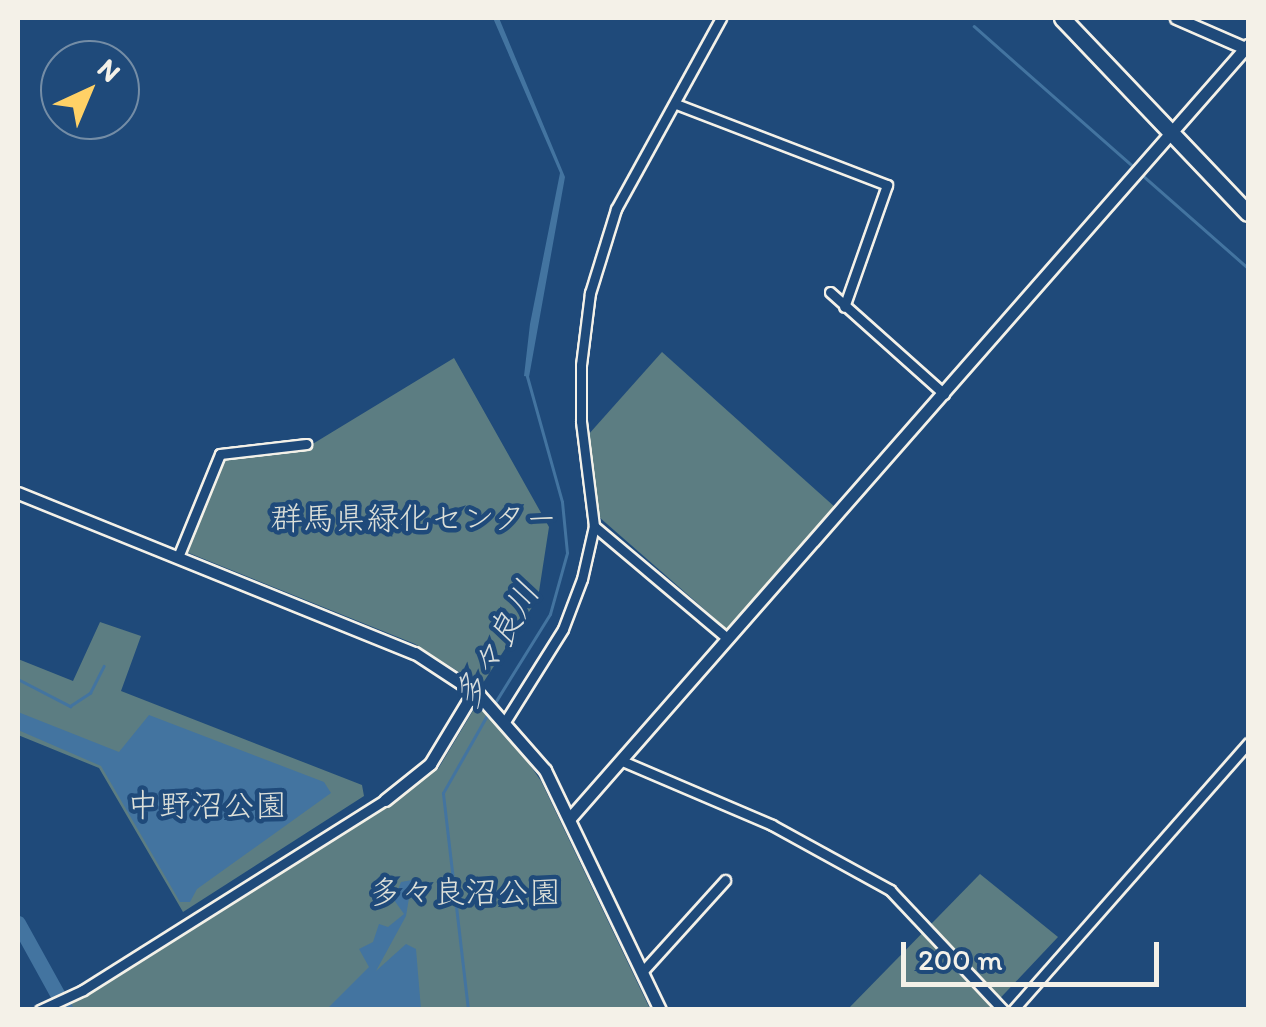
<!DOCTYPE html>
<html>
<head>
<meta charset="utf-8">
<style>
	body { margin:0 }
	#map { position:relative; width:1266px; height:1027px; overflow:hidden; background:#1f4a7a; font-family:Itim,"Klee One",sans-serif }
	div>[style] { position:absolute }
	.green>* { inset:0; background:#5c7d82 }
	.water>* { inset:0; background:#4374a0 }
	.stream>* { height:2.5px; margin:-1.25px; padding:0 1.25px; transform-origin:1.25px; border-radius:1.25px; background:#4374a0 }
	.river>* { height:15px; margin:-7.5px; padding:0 7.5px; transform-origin:7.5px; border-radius:7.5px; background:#4374a0 }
	.roads { filter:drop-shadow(2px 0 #f4f1e8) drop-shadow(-2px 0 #f4f1e8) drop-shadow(0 2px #f4f1e8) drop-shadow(0 -2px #f4f1e8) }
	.minor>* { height:9px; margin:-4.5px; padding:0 4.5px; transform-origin:4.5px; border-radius:4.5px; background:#1f4a7a }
	.tertiary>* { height:11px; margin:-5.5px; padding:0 5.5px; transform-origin:5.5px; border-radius:5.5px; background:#1f4a7a }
	.trunk>* { height:15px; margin:-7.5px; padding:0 7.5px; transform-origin:7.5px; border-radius:7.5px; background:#1f4a7a }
	span { translate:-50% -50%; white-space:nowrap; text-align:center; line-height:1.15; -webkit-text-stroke:9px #1f4a7a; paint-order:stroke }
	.park-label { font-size:32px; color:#dde0d9 }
	.water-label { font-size:35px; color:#d9dedd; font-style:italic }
	.frame { position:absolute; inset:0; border:20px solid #f4f1e8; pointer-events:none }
	.north { position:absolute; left:40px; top:40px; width:100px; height:100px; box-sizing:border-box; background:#1f4a7a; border:2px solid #748da6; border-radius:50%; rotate:44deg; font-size:28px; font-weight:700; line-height:40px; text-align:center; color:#f4f1e8 }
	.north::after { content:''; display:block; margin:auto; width:35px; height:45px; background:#ffd166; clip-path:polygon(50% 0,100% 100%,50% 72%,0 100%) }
	.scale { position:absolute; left:901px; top:942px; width:258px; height:45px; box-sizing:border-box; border:5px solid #f4f1e8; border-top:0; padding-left:12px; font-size:30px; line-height:35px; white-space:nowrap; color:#f4f1e8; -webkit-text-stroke:8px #1f4a7a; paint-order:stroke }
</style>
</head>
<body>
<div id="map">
	<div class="green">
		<div style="clip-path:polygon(662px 352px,836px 508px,728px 630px,599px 517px,588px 435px)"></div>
		<div style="clip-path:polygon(454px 358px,549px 527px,538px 598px,481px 686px,415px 644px,184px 551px,224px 456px,306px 448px)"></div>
		<div style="clip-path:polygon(100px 622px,141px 636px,121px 691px,362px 785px,364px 796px,183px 912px,99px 768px,18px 735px,18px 659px,73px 681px)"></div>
		<div style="clip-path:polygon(477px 704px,507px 732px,541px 781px,650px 1009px,51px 1010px,438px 769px)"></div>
		<div style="clip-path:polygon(980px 874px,1058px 937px,990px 1009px,847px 1010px)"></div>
	</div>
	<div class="water">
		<div style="clip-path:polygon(493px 18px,499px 18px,565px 177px,529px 377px,524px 376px,530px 324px,560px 173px)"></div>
		<div style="clip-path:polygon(18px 712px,119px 752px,149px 715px,324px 782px,331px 793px,197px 889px,190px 902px,180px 902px,101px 766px,18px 730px)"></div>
		<div style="clip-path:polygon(412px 880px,406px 916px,376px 971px,406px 944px,416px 949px,421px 1009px,327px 1009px,369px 967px,359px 949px,373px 942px,379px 924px,388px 927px,404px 914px,394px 900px,401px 882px)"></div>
	</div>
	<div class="stream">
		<div style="left:974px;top:26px;width:213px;rotate:41.4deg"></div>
		<div style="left:1140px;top:173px;width:144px;rotate:41.3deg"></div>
		<div style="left:18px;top:679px;width:59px;rotate:27.4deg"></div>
		<div style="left:70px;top:706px;width:24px;rotate:-33deg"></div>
		<div style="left:90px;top:693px;width:30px;rotate:-63deg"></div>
		<div style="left:493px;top:706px;width:108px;rotate:-58.2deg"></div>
		<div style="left:550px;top:614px;width:63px;rotate:-74.4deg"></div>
		<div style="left:567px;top:553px;width:51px;rotate:-95.6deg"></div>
		<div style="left:562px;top:502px;width:130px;rotate:-105.6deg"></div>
		<div style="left:468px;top:1010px;width:218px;rotate:-96.6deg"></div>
		<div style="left:443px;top:793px;width:93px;rotate:-60.4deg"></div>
	</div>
	<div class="river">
		<div style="left:18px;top:923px;width:99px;rotate:61.1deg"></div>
	</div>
	<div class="roads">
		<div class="minor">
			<div style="left:676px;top:104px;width:226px;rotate:21deg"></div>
			<div style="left:887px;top:185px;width:129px;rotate:109.4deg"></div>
			<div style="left:830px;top:292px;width:153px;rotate:41.8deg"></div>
			<div style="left:594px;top:526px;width:174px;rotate:40.1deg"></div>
			<div style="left:178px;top:557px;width:111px;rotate:-67.8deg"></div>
			<div style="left:220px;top:454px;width:87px;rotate:-6.6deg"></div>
			<div style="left:506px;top:720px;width:107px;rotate:-57.9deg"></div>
			<div style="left:563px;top:629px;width:53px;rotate:-69.2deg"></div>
			<div style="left:582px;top:579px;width:54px;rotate:-77.2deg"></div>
			<div style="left:594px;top:526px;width:106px;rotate:-97.1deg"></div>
			<div style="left:581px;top:421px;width:56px;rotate:-90deg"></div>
			<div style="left:581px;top:365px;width:73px;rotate:-82.9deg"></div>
			<div style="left:590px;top:293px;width:88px;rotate:-72.8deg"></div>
			<div style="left:616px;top:209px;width:218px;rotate:-61.2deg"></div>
			<div style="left:622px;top:761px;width:163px;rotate:23.1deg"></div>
			<div style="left:772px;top:825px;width:135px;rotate:28.8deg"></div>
			<div style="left:890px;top:890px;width:165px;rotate:46.7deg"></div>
			<div style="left:642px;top:972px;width:124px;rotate:-47.9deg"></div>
			<div style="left:40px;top:1010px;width:47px;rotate:-24.9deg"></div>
			<div style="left:83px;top:990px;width:357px;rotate:-32.2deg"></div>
			<div style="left:1013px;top:1010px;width:356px;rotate:-48.6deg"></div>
		</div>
		<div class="tertiary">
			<div style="left:1176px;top:18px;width:75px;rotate:23.5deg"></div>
			<div style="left:18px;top:493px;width:428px;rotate:22deg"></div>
			<div style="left:415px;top:653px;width:77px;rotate:33.3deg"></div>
			<div style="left:479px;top:695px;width:100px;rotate:48.7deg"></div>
			<div style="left:545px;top:770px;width:266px;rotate:64.4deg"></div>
			<div style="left:385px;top:800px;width:58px;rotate:-38.7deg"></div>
			<div style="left:430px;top:764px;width:85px;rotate:-58.9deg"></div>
			<div style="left:570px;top:818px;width:1028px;rotate:-48.75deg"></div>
		</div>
		<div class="trunk">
			<div style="left:1062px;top:18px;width:269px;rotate:46.4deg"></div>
		</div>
	</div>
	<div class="park-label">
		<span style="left:414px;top:518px">群馬県緑化センター</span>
		<span style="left:207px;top:805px">中野沼公園</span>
		<span style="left:465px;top:892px">多々良沼公園</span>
	</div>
	<div class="water-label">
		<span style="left:496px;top:645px;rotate:-61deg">多々良川</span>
	</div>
	<div class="frame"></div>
	<div class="north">N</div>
	<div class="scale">200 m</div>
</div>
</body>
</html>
